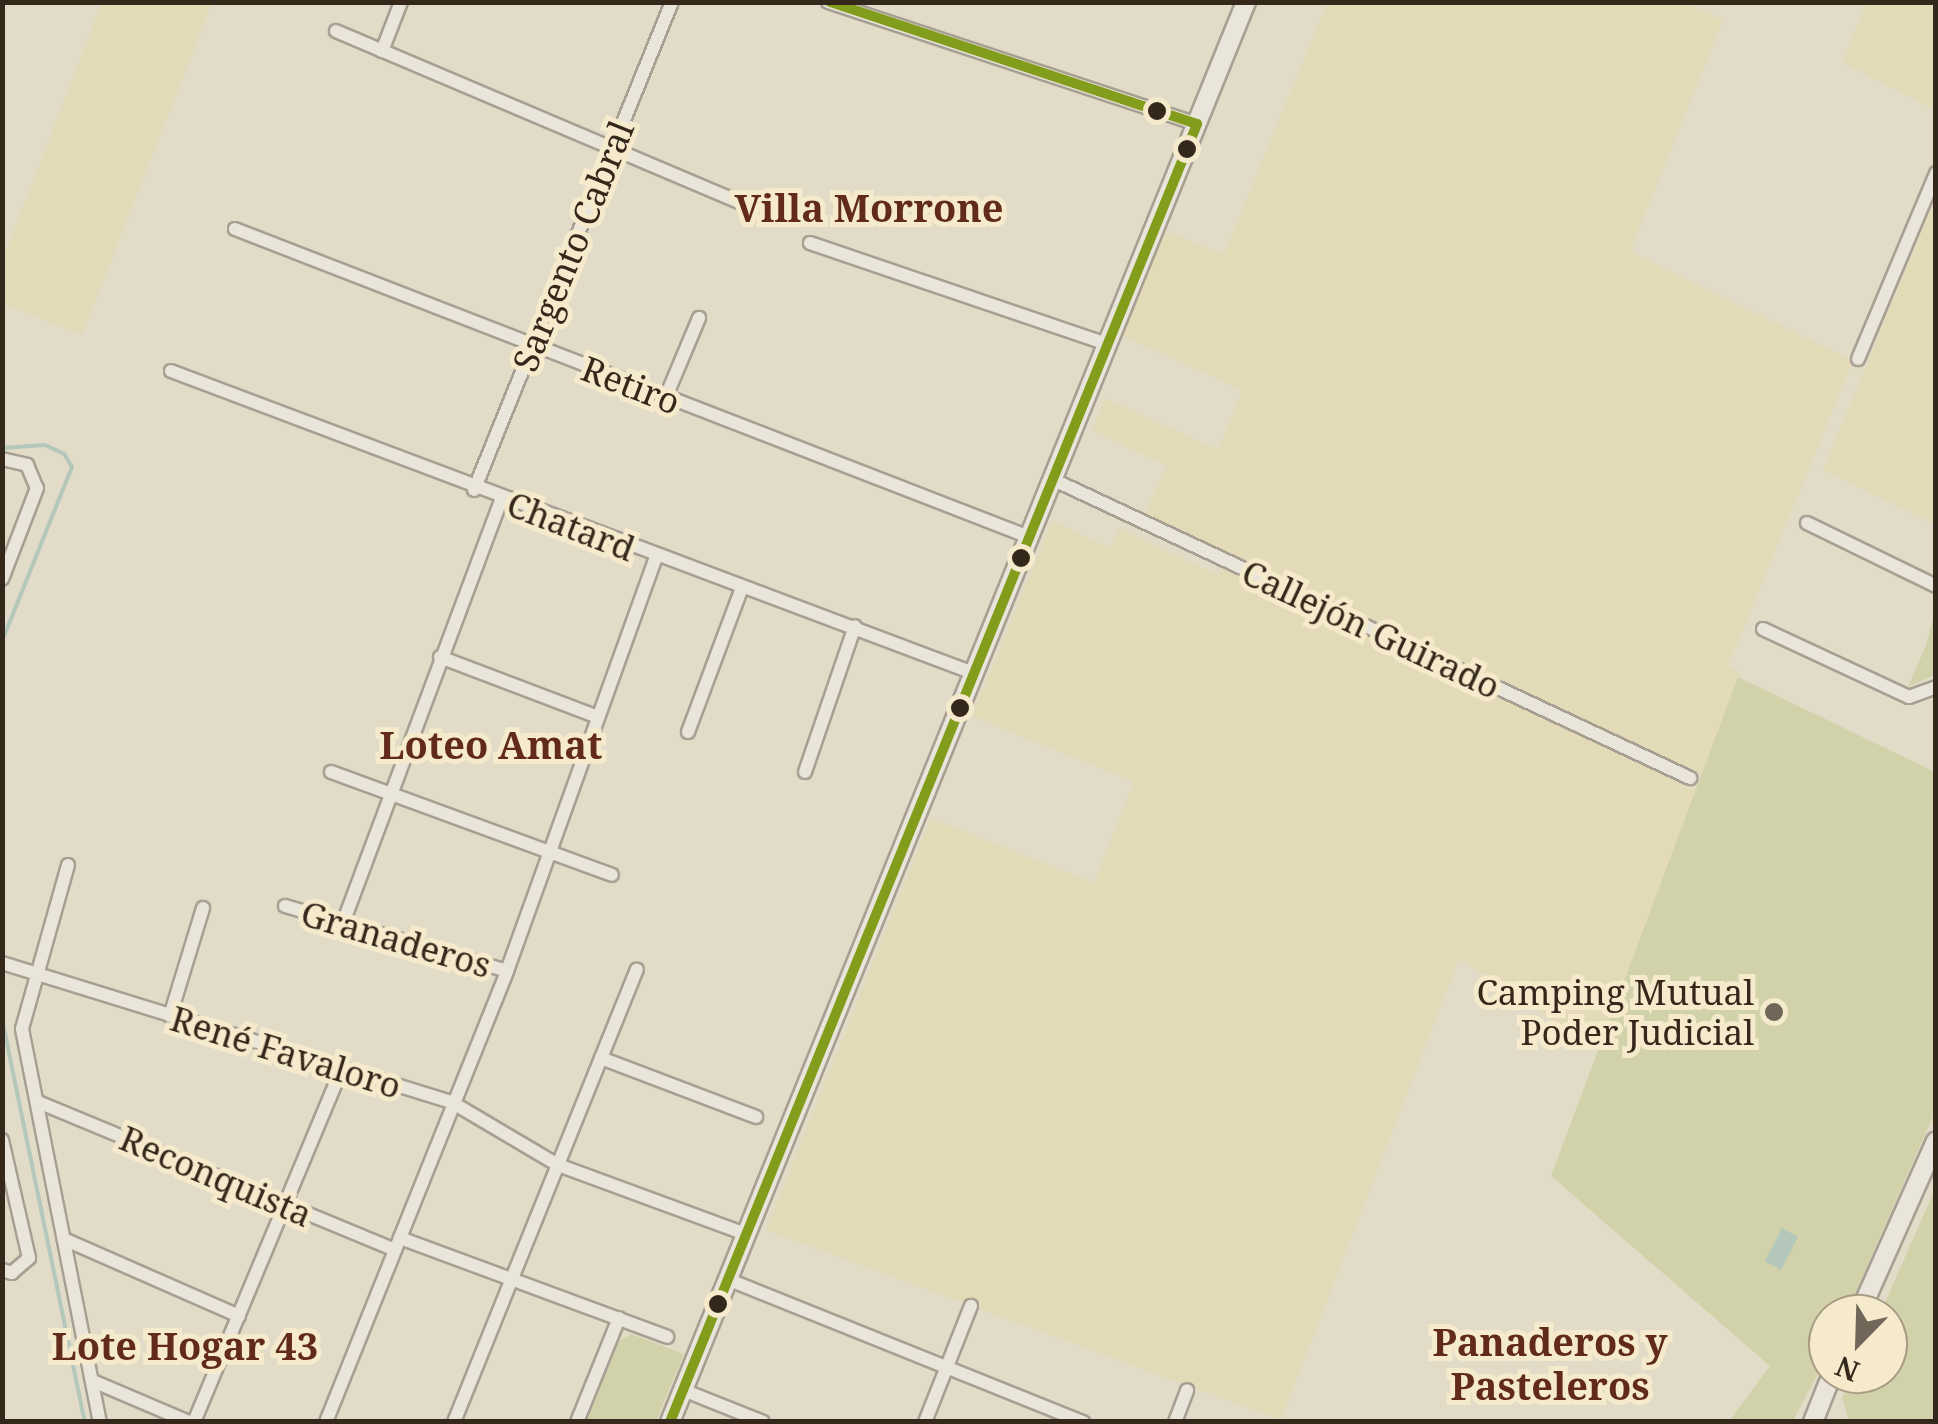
<!DOCTYPE html>
<html>
<head>
<meta charset="utf-8">
<style>
	body { margin:0 }
	#map { position:relative; width:1938px; height:1424px; overflow:hidden; background:#e2dbc8; font-family:"Noto Serif",serif }
	div>[style] { position:absolute }
	.farmland>* { inset:0; background:#e3dbb8 }
	.green>* { inset:0; background:#d1d2aa }
	.water>* { inset:0; background:#b4c7bb }
	.stream>* { height:4px; margin:-2px; padding:0 2px; transform-origin:2px; border-radius:2px; background:#b4c7bb }
	.roads { filter:drop-shadow(2px 0 #a79f92) drop-shadow(-2px 0 #a79f92) drop-shadow(0 2px #a79f92) drop-shadow(0 -2px #a79f92) }
	.street>* { height:12px; margin:-6px; padding:0 6px; transform-origin:6px; border-radius:6px; background:#eae5da }
	.secondary>* { height:18px; margin:-9px; padding:0 9px; transform-origin:9px; border-radius:9px; background:#eae5da }
	.bus-1>* { height:10px; margin:-5px; padding:0 5px; transform-origin:5px; border-radius:5px; background:#829c1c }
	.dots>* { width:28px; height:28px; translate:-50% -50%; box-sizing:border-box; border:5px solid #f5eacc; border-radius:50% }
	span { translate:-50% -50%; white-space:nowrap; text-align:center; line-height:1.15; -webkit-text-stroke:10px #f5eacc; paint-order:stroke }
	.street-label { font-size:35px; color:#34281b }
	.poi-label { font-size:35px; color:#34281b }
	.right { translate:-100% -50%; text-align:right }
	.neighbourhood-label { font-size:38px; color:#612a1a; font-weight:700 }
	.frame { position:absolute; inset:0; border:5px solid #34281b; pointer-events:none }
	.north { position:absolute; left:1808px; top:1294px; width:100px; height:100px; box-sizing:border-box; background:#f5eacc; border:2px solid #a89c85; border-radius:50%; rotate:203deg; font-size:28px; font-weight:700; line-height:40px; text-align:center; color:#34281b }
	.north::after { content:''; display:block; margin:auto; width:35px; height:45px; background:#716758; clip-path:polygon(50% 0,100% 100%,50% 72%,0 100%) }
</style>
</head>
<body>
<div id="map">
	<div class="farmland">
		<div style="clip-path:polygon(102px 2px,212px 3px,82px 335px,3px 304px,3px 259px)"></div>
		<div style="clip-path:polygon(1327px 3px,1686px 3px,1723px 20px,1630px 251px,1853px 361px,1728px 666px,1740px 673px,1702px 774px,1144px 515px,1167px 466px,1092px 430px,1105px 398px,1218px 450px,1242px 390px,1123px 336px,1165px 231px,1224px 254px)"></div>
		<div style="clip-path:polygon(1867px 3px,1935px 3px,1935px 110px,1842px 62px)"></div>
		<div style="clip-path:polygon(1935px 199px,1936px 524px,1935px 524px,1823px 470px)"></div>
		<div style="clip-path:polygon(1052px 521px,1110px 548px,1119px 528px,1218px 575px,1222px 565px,1696px 790px,1598px 1051px,1459px 959px,1281px 1420px,766px 1230px,931px 818px,1094px 883px,1134px 782px,972px 716px)"></div>
	</div>
	<div class="green">
		<div style="clip-path:polygon(1935px 612px,1935px 675px,1908px 687px,1926px 645px)"></div>
		<div style="clip-path:polygon(1738px 677px,1935px 772px,1935px 1112px,1846px 1314px,1828px 1314px,1828px 1354px,1793px 1421px,1729px 1421px,1770px 1366px,1551px 1176px)"></div>
		<div style="clip-path:polygon(1935px 1189px,1935px 1421px,1849px 1421px,1842px 1398px,1853px 1374px,1888px 1374px,1888px 1314px,1880px 1314px)"></div>
		<div style="clip-path:polygon(631px 1334px,684px 1354px,656px 1421px,587px 1421px,619px 1341px)"></div>
	</div>
	<div class="water">
		<div style="clip-path:polygon(1782px 1228px,1798px 1237px,1781px 1270px,1765px 1261px)"></div>
	</div>
	<div class="stream">
		<div style="left:2px;top:448px;width:43px;rotate:-4deg"></div>
		<div style="left:45px;top:445px;width:21px;rotate:25deg"></div>
		<div style="left:64px;top:454px;width:15px;rotate:58deg"></div>
		<div style="left:72px;top:467px;width:188px;rotate:111.9deg"></div>
		<div style="left:2px;top:1019px;width:411px;rotate:78.4deg"></div>
	</div>
	<div class="roads">
		<div class="street">
			<div style="left:828px;top:2px;width:389px;rotate:18.3deg"></div>
			<div style="left:336px;top:31px;width:445px;rotate:23deg"></div>
			<div style="left:382px;top:51px;width:53px;rotate:-68.8deg"></div>
			<div style="left:235px;top:229px;width:852px;rotate:21.2deg"></div>
			<div style="left:810px;top:243px;width:314px;rotate:18.8deg"></div>
			<div style="left:1858px;top:359px;width:202px;rotate:-67.2deg"></div>
			<div style="left:171px;top:371px;width:857px;rotate:20.63deg"></div>
			<div style="left:665px;top:399px;width:88px;rotate:-67.2deg"></div>
			<div style="left:2px;top:459px;width:26px;rotate:13deg"></div>
			<div style="left:27px;top:465px;width:25px;rotate:67deg"></div>
			<div style="left:37px;top:488px;width:97px;rotate:111deg"></div>
			<div style="left:1052px;top:479px;width:705px;rotate:25.11deg"></div>
			<div style="left:474px;top:490px;width:527px;rotate:-67.92deg"></div>
			<div style="left:1807px;top:523px;width:144px;rotate:26deg"></div>
			<div style="left:1763px;top:629px;width:161px;rotate:25deg"></div>
			<div style="left:1909px;top:697px;width:29px;rotate:-20deg"></div>
			<div style="left:440px;top:657px;width:169px;rotate:20.8deg"></div>
			<div style="left:688px;top:732px;width:152px;rotate:-69.5deg"></div>
			<div style="left:331px;top:772px;width:299px;rotate:20.1deg"></div>
			<div style="left:805px;top:772px;width:154px;rotate:-71.1deg"></div>
			<div style="left:68px;top:865px;width:170px;rotate:105.7deg"></div>
			<div style="left:22px;top:1029px;width:401px;rotate:78.8deg"></div>
			<div style="left:285px;top:906px;width:231px;rotate:16.3deg"></div>
			<div style="left:343px;top:923px;width:452px;rotate:-69.5deg"></div>
			<div style="left:2px;top:963px;width:472px;rotate:17.2deg"></div>
			<div style="left:453px;top:1103px;width:122px;rotate:30.6deg"></div>
			<div style="left:558px;top:1165px;width:200px;rotate:20.2deg"></div>
			<div style="left:170px;top:1016px;width:113px;rotate:-73deg"></div>
			<div style="left:601px;top:1058px;width:166px;rotate:20.8deg"></div>
			<div style="left:38px;top:1102px;width:386px;rotate:22.5deg"></div>
			<div style="left:2px;top:1140px;width:121px;rotate:77.1deg"></div>
			<div style="left:29px;top:1258px;width:23px;rotate:139deg"></div>
			<div style="left:12px;top:1273px;width:10px;rotate:-163deg"></div>
			<div style="left:400px;top:1238px;width:285px;rotate:20.3deg"></div>
			<div style="left:66px;top:1240px;width:189px;rotate:23.7deg"></div>
			<div style="left:727px;top:1279px;width:384px;rotate:21.9deg"></div>
			<div style="left:93px;top:1381px;width:104px;rotate:23.1deg"></div>
			<div style="left:683px;top:1390px;width:86px;rotate:21.8deg"></div>
			<div style="left:194px;top:1422px;width:383px;rotate:-67.3deg"></div>
			<div style="left:326px;top:1422px;width:486px;rotate:-68.1deg"></div>
			<div style="left:507px;top:971px;width:439px;rotate:-70.2deg"></div>
			<div style="left:454px;top:1422px;width:488px;rotate:-68deg"></div>
			<div style="left:577px;top:1422px;width:112px;rotate:-68deg"></div>
			<div style="left:925px;top:1422px;width:125px;rotate:-68.4deg"></div>
			<div style="left:1175px;top:1422px;width:34px;rotate:-69deg"></div>
		</div>
		<div class="secondary">
			<div style="left:1859px;top:1314px;width:189px;rotate:-66deg"></div>
			<div style="left:670px;top:1422px;width:1532px;rotate:-67.92deg"></div>
			<div style="left:1813px;top:1422px;width:52px;rotate:-68.4deg"></div>
		</div>
	</div>
	<div class="bus-1">
		<div style="left:670px;top:1422px;width:1401px;rotate:-67.9deg"></div>
		<div style="left:1197px;top:124px;width:387px;rotate:-161.6deg"></div>
	</div>
	<div class="dots">
		<div style="left:1157px;top:111px;background:#34281b"></div>
		<div style="left:1187px;top:149px;background:#34281b"></div>
		<div style="left:1021px;top:558px;background:#34281b"></div>
		<div style="left:960px;top:708px;background:#34281b"></div>
		<div style="left:1774px;top:1012px;background:#716758"></div>
		<div style="left:718px;top:1304px;background:#34281b"></div>
	</div>
	<div class="street-label">
		<span style="left:573px;top:246px;rotate:-68deg">Sargento Cabral</span>
		<span style="left:631px;top:385px;rotate:21deg">Retiro</span>
		<span style="left:571px;top:526px;rotate:21deg">Chatard</span>
		<span style="left:1371px;top:629px;rotate:25deg">Callejón Guirado</span>
		<span style="left:396px;top:939px;rotate:16deg">Granaderos</span>
		<span style="left:286px;top:1052px;rotate:17deg">René Favaloro</span>
		<span style="left:216px;top:1176px;rotate:23deg">Reconquista</span>
	</div>
	<div class="poi-label">
		<span class="right" style="left:1754px;top:1012px">Camping Mutual<br>Poder Judicial</span>
	</div>
	<div class="neighbourhood-label">
		<span style="left:869px;top:208px">Villa Morrone</span>
		<span style="left:491px;top:745px">Loteo Amat</span>
		<span style="left:1550px;top:1364px">Panaderos y<br>Pasteleros</span>
		<span style="left:185px;top:1346px">Lote Hogar 43</span>
	</div>
	<div class="frame"></div>
	<div class="north">N</div>
</div>
</body>
</html>
